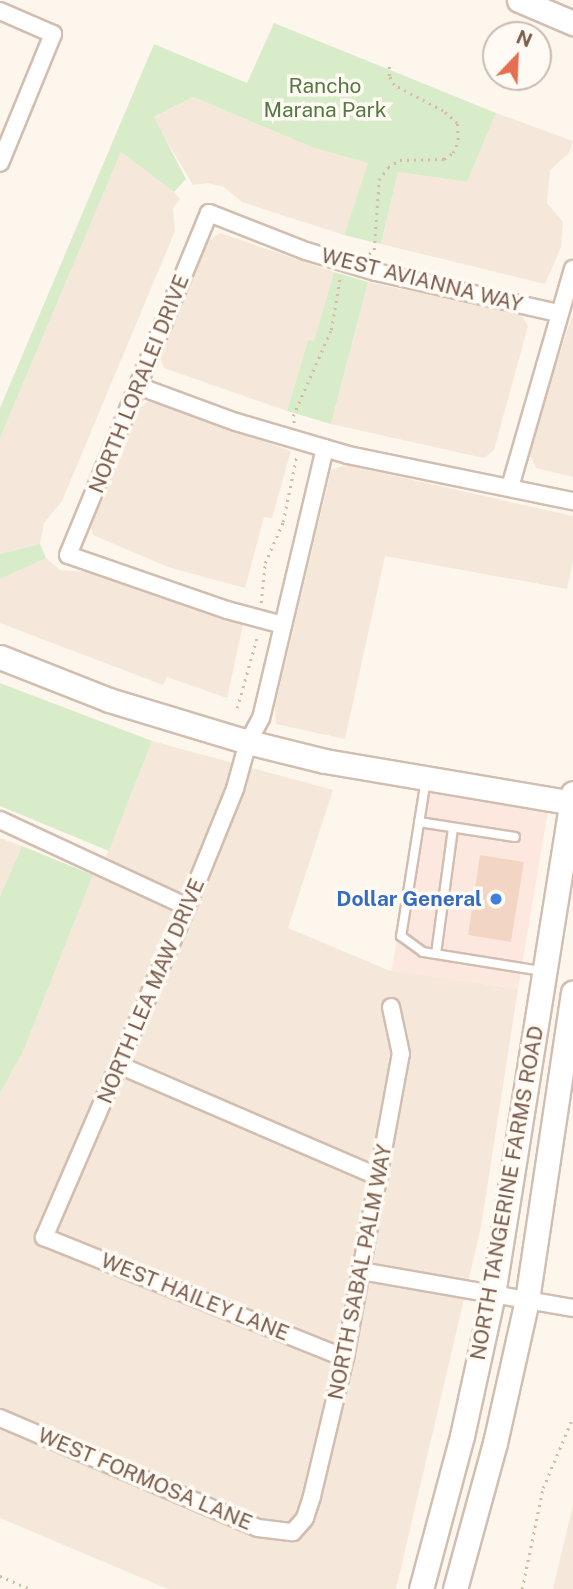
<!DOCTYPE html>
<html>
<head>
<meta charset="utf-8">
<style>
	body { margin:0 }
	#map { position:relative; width:573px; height:1589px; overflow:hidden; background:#fdf6ec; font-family:"Public Sans",sans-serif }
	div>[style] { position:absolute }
	.residential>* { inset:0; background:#f5e8da }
	.commercial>* { inset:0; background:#fde8e0 }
	.green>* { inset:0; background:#d8ecc9 }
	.building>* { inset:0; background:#f3d5c3 }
	.path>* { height:2.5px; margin-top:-1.25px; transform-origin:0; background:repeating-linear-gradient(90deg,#d9b8a5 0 2px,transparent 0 7px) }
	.roads { filter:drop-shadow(2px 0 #d1beb0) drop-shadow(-2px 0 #d1beb0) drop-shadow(0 2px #d1beb0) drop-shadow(0 -2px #d1beb0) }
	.lane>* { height:8px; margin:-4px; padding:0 4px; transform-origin:4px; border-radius:4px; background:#fff }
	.street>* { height:16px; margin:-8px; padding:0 8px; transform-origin:8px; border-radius:8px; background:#fff }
	.secondary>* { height:23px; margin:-11.5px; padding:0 11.5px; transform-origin:11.5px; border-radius:11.5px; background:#fff }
	.dots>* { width:19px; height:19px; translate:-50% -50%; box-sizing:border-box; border:4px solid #fffaf3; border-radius:50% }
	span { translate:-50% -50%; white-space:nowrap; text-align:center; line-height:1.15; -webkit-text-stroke:7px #fffaf3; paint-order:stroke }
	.park-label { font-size:21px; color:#537a41 }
	.street-label { font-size:21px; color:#7a5c4d }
	.shop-label { font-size:21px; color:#366cbe; font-weight:700 }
	.right { translate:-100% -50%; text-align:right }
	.north { position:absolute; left:482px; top:21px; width:70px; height:70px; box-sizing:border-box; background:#fffaf3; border:2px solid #cabbb1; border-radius:50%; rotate:23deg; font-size:19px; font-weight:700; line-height:28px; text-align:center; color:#7a5c4d }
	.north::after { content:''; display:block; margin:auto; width:24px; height:32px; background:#e76f51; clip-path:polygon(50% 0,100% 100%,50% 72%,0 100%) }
</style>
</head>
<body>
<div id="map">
	<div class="residential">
		<div style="clip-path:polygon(193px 97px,314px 148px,369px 163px,344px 235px,242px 202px,224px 187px,208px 183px,193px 185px,153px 118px)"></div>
		<div style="clip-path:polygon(496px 113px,573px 141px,569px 153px,550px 170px,547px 203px,563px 222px,561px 247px,545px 284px,381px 244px,398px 172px,467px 182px)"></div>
		<div style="clip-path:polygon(121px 152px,174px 192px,180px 199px,173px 208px,175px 231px,62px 501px,44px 523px,40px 544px,0 554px,0 438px)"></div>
		<div style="clip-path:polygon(220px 233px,334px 272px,314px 342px,308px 340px,287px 411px,164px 368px,159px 354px,208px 241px)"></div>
		<div style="clip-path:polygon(368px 282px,521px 314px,528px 326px,494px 450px,484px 458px,331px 424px)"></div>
		<div style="clip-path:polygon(573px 313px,573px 477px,536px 468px,528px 451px)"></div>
		<div style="clip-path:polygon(149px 401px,291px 451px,272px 518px,264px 517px,245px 588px,168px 567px,93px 535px,90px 524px,138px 409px)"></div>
		<div style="clip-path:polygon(346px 465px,573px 516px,573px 560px,567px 589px,385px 556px,345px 739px,276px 724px,275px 706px,331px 470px)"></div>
		<div style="clip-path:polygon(46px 558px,60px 570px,87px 572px,243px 625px,227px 698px,167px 677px,163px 685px,0 623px,0 579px)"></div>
		<div style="clip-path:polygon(152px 741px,333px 790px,288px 928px,388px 970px,518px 989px,481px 1227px,396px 1589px,168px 1589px,0 1518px,0 1093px,23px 1052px,93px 875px,109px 851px)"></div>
		<div style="clip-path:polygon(0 838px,22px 846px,0 896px)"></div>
		<div style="clip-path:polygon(573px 1505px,573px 1589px,553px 1589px)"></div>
	</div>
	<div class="commercial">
		<div style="clip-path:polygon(421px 778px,550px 799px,518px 989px,392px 971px)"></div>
	</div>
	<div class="green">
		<div style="clip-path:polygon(274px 23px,496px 113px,467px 182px,398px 172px,381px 244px,344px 235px,368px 163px,314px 148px,193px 97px,154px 117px,186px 179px,174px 192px,121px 152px,0 438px,0 408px,154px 44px,247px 83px)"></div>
		<div style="clip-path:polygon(334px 272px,368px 282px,331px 424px,287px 411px,308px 340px,314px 341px)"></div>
		<div style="clip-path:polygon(40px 544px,46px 558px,0 579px,0 554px)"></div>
		<div style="clip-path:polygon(0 683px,152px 741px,109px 851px,0 806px)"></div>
		<div style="clip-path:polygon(22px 846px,93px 875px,23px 1052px,0 1093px,0 896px)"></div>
	</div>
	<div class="building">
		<div style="clip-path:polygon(480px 855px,524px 862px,511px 942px,468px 935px)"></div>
	</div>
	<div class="path">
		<div style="left:369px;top:254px;width:6px;rotate:-39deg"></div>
		<div style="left:374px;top:250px;width:70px;rotate:-85.9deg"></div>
		<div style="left:379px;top:180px;width:16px;rotate:-55deg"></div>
		<div style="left:388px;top:167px;width:14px;rotate:-30deg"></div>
		<div style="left:400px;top:160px;width:44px;rotate:-1.3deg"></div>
		<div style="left:444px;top:159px;width:11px;rotate:-34deg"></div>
		<div style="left:453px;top:153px;width:14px;rotate:-69deg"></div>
		<div style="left:458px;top:140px;width:17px;rotate:-93deg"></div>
		<div style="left:457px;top:123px;width:18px;rotate:-139deg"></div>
		<div style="left:443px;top:111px;width:55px;rotate:-152deg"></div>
		<div style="left:394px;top:85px;width:10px;rotate:-119deg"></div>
		<div style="left:389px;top:76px;width:11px;rotate:-90deg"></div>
		<div style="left:294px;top:423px;width:7px;rotate:-98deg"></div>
		<div style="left:293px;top:416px;width:94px;rotate:-66.2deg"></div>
		<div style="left:331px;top:330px;width:53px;rotate:-80.2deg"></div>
		<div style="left:261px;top:603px;width:40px;rotate:-84.3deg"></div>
		<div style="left:265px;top:563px;width:45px;rotate:-66.3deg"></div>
		<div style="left:283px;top:522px;width:69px;rotate:-78.4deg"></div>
		<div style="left:237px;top:708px;width:77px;rotate:-74.2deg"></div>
		<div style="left:0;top:1576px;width:34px;rotate:23deg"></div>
		<div style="left:522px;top:1589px;width:103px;rotate:-78.3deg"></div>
		<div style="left:543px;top:1488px;width:77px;rotate:-67.1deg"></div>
	</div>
	<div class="roads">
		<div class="lane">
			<div style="left:426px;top:779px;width:159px;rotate:99deg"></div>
			<div style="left:401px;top:936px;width:27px;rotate:36deg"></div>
			<div style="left:423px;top:952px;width:120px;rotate:9.1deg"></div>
			<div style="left:419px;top:822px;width:97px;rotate:8.9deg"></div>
			<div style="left:436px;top:954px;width:127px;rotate:-82.3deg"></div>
		</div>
		<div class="street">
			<div style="left:0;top:11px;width:58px;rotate:23.5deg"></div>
			<div style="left:53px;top:34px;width:139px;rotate:112.3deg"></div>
			<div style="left:138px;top:386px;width:104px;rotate:20.2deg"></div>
			<div style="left:236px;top:422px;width:117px;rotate:16.4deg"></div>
			<div style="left:348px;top:455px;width:230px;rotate:11.6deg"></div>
			<div style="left:325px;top:448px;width:277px;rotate:103.3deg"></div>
			<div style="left:261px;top:718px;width:27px;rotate:118deg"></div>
			<div style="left:248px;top:742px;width:49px;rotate:105.5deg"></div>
			<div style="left:235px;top:789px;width:127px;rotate:112.1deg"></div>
			<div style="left:187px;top:907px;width:360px;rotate:113.4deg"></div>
			<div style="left:44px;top:1237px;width:324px;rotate:21.9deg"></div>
			<div style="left:510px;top:487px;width:227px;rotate:-73.9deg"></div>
			<div style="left:283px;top:625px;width:58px;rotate:-165deg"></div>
			<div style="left:227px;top:610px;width:168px;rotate:-160.9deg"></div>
			<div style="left:68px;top:555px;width:370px;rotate:-67.6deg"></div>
			<div style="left:209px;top:213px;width:104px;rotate:21.4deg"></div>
			<div style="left:306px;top:251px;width:73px;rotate:16.7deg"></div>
			<div style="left:376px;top:272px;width:187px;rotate:12.7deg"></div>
			<div style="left:0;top:820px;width:206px;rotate:24.9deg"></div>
			<div style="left:119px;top:1065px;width:283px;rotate:23.3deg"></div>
			<div style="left:361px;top:1271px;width:215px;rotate:9.9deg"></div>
			<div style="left:0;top:1418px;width:280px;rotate:23.1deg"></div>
			<div style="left:258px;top:1528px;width:35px;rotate:7deg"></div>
			<div style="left:293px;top:1532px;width:18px;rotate:-49deg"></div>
			<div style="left:305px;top:1518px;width:23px;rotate:-72deg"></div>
			<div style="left:312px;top:1496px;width:142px;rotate:-76.6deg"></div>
			<div style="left:345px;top:1358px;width:309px;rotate:-79.6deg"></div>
			<div style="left:401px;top:1054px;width:48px;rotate:-102deg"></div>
		</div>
		<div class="secondary">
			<div style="left:519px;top:0;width:59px;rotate:23.1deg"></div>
			<div style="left:0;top:657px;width:117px;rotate:21.5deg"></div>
			<div style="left:109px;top:700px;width:145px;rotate:16.8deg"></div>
			<div style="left:248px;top:742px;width:79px;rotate:13.9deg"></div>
			<div style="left:325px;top:761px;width:252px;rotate:9.6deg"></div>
			<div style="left:421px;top:1589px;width:158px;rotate:-75deg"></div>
			<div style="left:462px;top:1436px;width:145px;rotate:-77.7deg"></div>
			<div style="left:493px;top:1294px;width:507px;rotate:-80.93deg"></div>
			<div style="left:455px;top:1589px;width:151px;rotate:-74.7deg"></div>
			<div style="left:495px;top:1443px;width:147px;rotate:-77.4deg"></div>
			<div style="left:527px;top:1300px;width:311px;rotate:-81.5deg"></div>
		</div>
	</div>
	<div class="dots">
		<div style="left:496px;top:899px;background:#3f7fe0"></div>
	</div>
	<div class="park-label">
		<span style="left:325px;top:98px">Rancho<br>Marana Park</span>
	</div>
	<div class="street-label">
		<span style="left:422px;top:280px;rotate:14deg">WEST AVIANNA WAY</span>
		<span style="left:139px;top:384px;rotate:-68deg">NORTH LORALEI DRIVE</span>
		<span style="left:151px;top:991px;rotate:-67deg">NORTH LEA MAW DRIVE</span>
		<span style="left:507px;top:1193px;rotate:-80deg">NORTH TANGERINE FARMS ROAD</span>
		<span style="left:360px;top:1272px;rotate:-79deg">NORTH SABAL PALM WAY</span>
		<span style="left:195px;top:1297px;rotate:22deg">WEST HAILEY LANE</span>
		<span style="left:145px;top:1479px;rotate:23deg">WEST FORMOSA LANE</span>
	</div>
	<div class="shop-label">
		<span class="right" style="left:482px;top:899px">Dollar General</span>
	</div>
	<div class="north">N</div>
</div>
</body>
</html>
